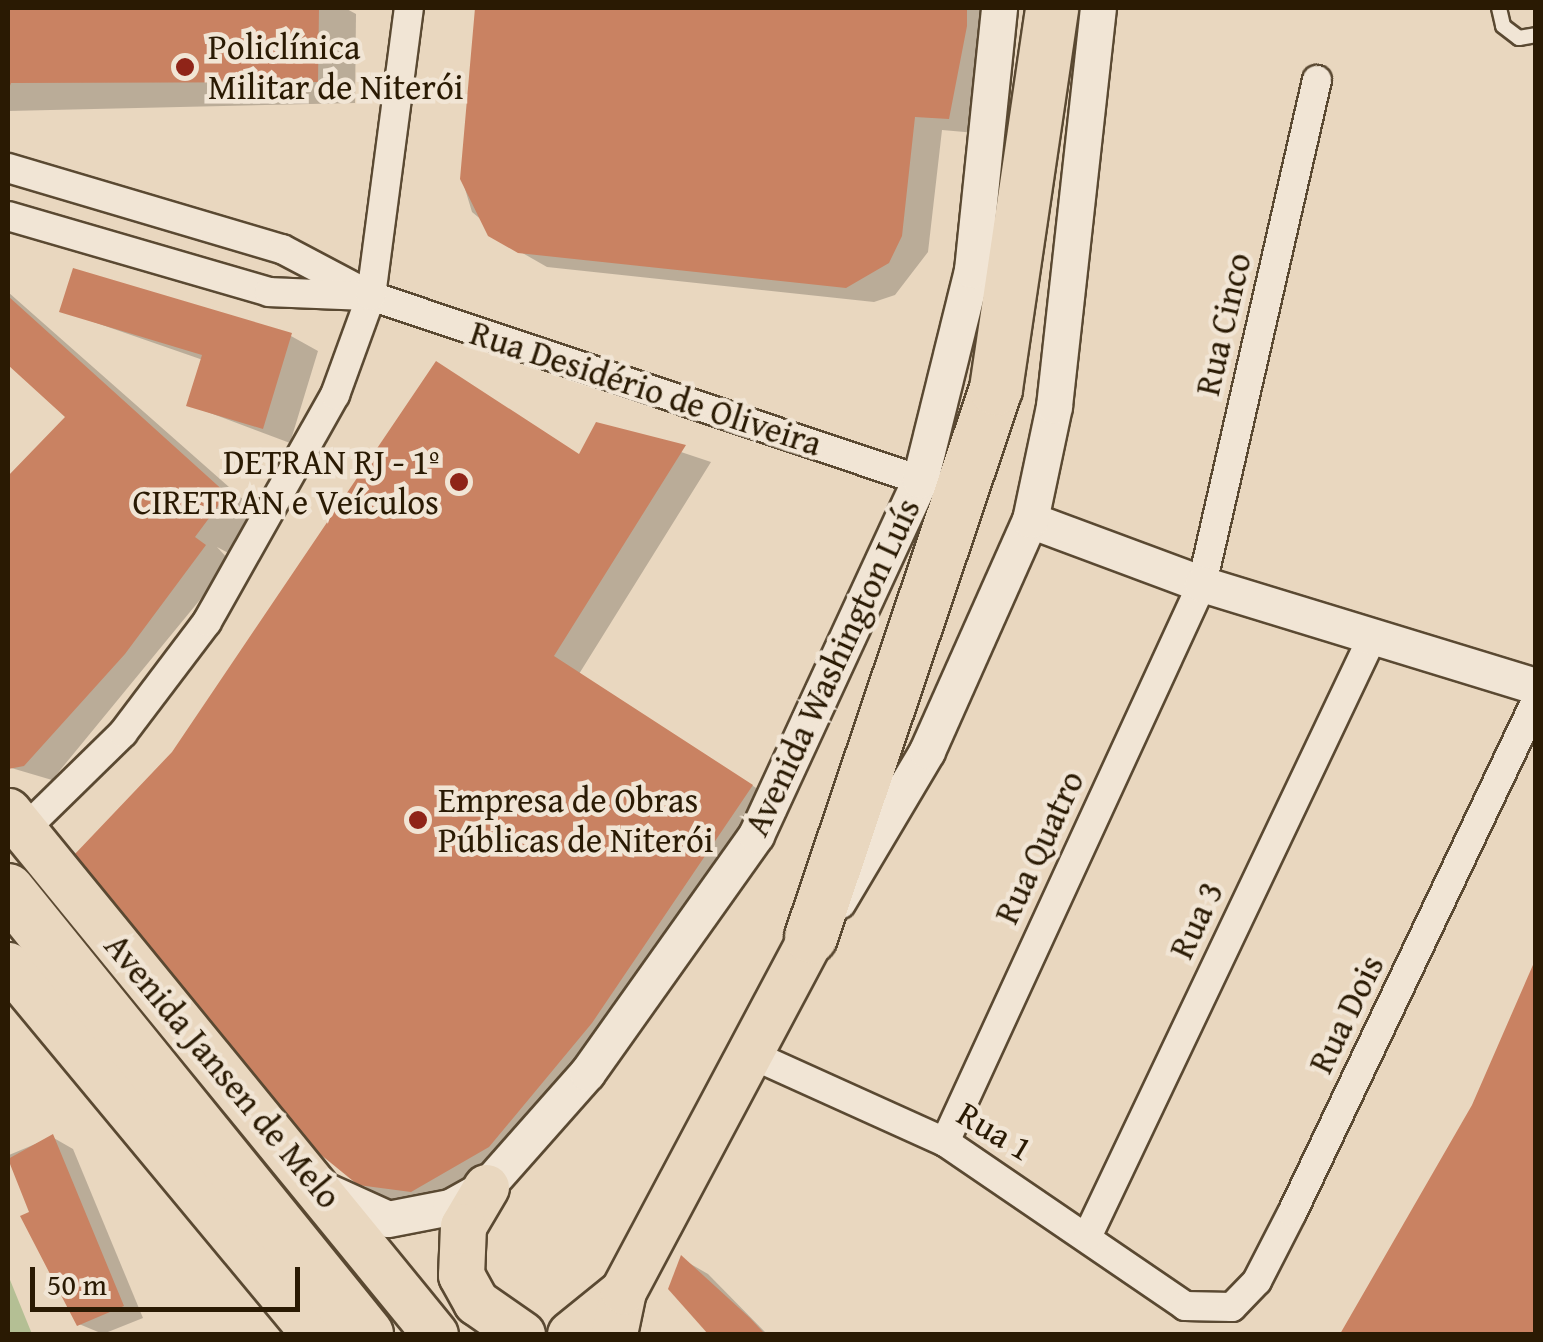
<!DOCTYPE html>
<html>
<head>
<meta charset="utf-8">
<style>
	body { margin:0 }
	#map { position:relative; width:1543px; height:1342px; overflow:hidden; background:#e9d7bf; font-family:"Gentium Book Plus",serif }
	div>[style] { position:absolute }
	.green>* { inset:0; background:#b4bf94 }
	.shadow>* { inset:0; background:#0003 }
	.building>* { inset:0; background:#c98262 }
	.roads { filter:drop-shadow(2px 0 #5a4932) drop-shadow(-2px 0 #5a4932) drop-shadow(0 2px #5a4932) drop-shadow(0 -2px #5a4932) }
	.service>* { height:14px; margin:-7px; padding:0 7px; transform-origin:7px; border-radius:7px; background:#f1e5d5 }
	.minor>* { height:28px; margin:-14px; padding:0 14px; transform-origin:14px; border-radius:14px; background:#f1e5d5 }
	.tertiary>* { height:35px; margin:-17.5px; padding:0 17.5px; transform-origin:17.5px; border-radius:17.5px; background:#f1e5d5 }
	.primary>* { height:45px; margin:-22.5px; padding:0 22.5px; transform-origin:22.5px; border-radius:22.5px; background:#e9d7bf }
	.motorway>* { height:52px; margin:-26px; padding:0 26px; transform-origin:26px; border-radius:26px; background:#e9d7bf }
	.dots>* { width:28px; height:28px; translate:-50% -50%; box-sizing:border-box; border:5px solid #f1e5d5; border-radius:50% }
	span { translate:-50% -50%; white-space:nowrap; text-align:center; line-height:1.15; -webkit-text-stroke:9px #f1e5d5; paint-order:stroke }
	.poi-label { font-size:35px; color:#2a1a03 }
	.left { translate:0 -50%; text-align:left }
	.right { translate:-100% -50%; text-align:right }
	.street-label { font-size:35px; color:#2a1a03 }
	.frame { position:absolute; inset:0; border:10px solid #2a1a03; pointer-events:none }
	.scale { position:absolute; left:30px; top:1267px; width:270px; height:45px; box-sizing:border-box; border:5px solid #2a1a03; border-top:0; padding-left:12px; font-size:30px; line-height:35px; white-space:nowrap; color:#2a1a03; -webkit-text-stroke:8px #f1e5d5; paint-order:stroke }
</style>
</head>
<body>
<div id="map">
	<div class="green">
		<div style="clip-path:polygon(8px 1275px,32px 1334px,8px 1334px)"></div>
	</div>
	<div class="shadow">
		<div style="clip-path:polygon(8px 8px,345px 8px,356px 14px,355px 103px,8px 111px)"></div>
		<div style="clip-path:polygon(478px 8px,993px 8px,976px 133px,942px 130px,928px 252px,895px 295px,874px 302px,547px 267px,519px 251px,472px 212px,462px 179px)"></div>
		<div style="clip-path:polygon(8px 292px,263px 517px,234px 556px,217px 547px,231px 562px,52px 780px,8px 767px,8px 479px,69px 417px,8px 362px)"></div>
		<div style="clip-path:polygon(62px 311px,291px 336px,318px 351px,290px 443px,189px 405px,203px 360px)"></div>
		<div style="clip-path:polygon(597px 424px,711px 462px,579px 674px,778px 802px,618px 1039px,439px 1206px,388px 1199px,359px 1183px)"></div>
		<div style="clip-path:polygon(1536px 965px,1536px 1334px,1343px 1334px,1474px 1106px)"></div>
		<div style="clip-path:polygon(52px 1137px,73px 1149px,143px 1318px,103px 1334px,79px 1324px,9px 1155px)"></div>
		<div style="clip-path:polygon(682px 1259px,708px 1274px,767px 1334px,711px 1334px,670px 1288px)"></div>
	</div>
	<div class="building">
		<div style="clip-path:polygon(8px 8px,319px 8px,318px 82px,11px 83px,8px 91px)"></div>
		<div style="clip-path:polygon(475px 8px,967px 8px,967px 26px,949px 119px,915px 117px,902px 236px,889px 263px,846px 288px,518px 253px,488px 236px,460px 179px)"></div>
		<div style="clip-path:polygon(73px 268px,292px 333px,263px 429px,186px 406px,202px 355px,59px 312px)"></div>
		<div style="clip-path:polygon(8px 296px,227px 494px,195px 537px,206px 545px,125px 654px,24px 766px,8px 769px,8px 476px,65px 417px,8px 365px)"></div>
		<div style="clip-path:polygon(436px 361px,579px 454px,596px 422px,686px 445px,554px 656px,753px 785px,592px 1023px,489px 1147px,411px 1192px,358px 1185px,315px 1150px,74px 855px,172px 752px)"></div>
		<div style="clip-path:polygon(1536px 958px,1536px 1334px,1340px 1334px,1472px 1105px)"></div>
		<div style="clip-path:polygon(53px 1134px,124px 1306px,77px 1326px,20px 1216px,29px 1212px,8px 1159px)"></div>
		<div style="clip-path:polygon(681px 1255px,750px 1318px,765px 1334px,708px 1334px,668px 1289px)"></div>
	</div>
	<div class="roads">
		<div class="service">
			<div style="left:1499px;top:8px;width:18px;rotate:77deg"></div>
			<div style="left:1503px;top:26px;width:20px;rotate:37deg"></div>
			<div style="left:1519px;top:38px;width:17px;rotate:-10deg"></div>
		</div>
		<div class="minor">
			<div style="left:8px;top:168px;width:286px;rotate:16.5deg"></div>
			<div style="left:282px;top:249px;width:101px;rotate:27.8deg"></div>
			<div style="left:371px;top:296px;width:579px;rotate:18.53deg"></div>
			<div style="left:8px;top:216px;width:272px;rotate:16.2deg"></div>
			<div style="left:269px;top:292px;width:96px;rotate:2.4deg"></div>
			<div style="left:23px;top:831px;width:140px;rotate:-44.4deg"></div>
			<div style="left:123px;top:733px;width:139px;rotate:-52.9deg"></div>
			<div style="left:207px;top:622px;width:261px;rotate:-60.6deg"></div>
			<div style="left:335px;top:395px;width:105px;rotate:-70deg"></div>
			<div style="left:371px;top:296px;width:290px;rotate:-82.5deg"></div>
			<div style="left:748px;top:1053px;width:216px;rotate:24.3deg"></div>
			<div style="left:945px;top:1142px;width:291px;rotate:34.3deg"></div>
			<div style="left:1185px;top:1306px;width:47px;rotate:1.2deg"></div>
			<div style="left:1232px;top:1307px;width:36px;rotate:-46deg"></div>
			<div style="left:1257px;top:1281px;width:76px;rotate:-62.8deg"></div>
			<div style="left:1292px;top:1213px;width:567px;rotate:-64.52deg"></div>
			<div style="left:945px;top:1142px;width:614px;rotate:-65.27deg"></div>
			<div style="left:1202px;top:584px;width:517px;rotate:-77.15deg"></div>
			<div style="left:1088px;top:1235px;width:661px;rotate:-64.56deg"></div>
		</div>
		<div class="tertiary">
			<div style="left:1030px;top:520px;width:184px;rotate:20.4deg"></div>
			<div style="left:1202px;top:584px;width:349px;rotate:17deg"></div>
			<div style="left:838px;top:901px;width:174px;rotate:-59.3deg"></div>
			<div style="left:927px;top:751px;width:253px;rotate:-66deg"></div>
			<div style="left:1030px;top:520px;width:116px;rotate:-78.1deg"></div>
			<div style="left:1054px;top:406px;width:400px;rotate:-83.7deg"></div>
			<div style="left:322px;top:1189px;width:72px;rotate:24.4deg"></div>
			<div style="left:388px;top:1219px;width:63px;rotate:-11deg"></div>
			<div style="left:450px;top:1207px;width:41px;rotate:-29.1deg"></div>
			<div style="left:486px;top:1187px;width:152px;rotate:-48.5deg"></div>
			<div style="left:587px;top:1073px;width:292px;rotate:-54.6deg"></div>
			<div style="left:756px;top:835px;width:391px;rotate:-65.2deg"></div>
			<div style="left:920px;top:480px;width:216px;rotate:-76.1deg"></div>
			<div style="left:972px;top:270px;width:263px;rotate:-84.1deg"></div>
		</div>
		<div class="primary">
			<div style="left:8px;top:811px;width:675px;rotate:50.77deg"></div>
			<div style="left:8px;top:965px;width:479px;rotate:50.3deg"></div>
			<div style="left:486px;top:1187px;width:45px;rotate:120.5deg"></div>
			<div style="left:463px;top:1226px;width:49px;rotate:92.3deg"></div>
			<div style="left:461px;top:1275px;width:31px;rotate:61deg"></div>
			<div style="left:476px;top:1302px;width:56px;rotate:34.8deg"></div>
			<div style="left:570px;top:1334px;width:68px;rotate:-39.1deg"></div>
			<div style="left:614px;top:1334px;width:44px;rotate:-78.2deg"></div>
			<div style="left:623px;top:1291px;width:401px;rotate:-62deg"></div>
		</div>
		<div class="motorway">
			<div style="left:8px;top:890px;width:571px;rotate:51.04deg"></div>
			<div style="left:811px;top:937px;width:578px;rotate:-71.35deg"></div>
			<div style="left:996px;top:389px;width:385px;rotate:-81.6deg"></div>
		</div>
	</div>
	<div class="dots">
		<div style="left:185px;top:67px;background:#8f2418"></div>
		<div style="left:459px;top:482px;background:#8f2418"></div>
		<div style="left:418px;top:820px;background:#8f2418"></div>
	</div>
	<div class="poi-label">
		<span class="left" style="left:208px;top:67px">Policlínica<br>Militar de Niterói</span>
		<span class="right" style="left:439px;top:482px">DETRAN RJ - 1º<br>CIRETRAN e Veículos</span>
		<span class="left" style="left:438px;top:820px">Empresa de Obras<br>Públicas de Niterói</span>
	</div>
	<div class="street-label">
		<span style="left:1223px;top:324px;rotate:-77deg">Rua Cinco</span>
		<span style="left:646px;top:388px;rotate:18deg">Rua Desidério de Oliveira</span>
		<span style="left:832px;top:667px;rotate:-65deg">Avenida Washington Luís</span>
		<span style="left:1039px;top:847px;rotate:-65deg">Rua Quatro</span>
		<span style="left:1196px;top:920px;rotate:-65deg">Rua 3</span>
		<span style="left:1346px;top:1014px;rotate:-64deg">Rua Dois</span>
		<span style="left:223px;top:1071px;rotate:50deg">Avenida Jansen de Melo</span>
		<span style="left:995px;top:1131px;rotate:31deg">Rua 1</span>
	</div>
	<div class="frame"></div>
	<div class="scale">50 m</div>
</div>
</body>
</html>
